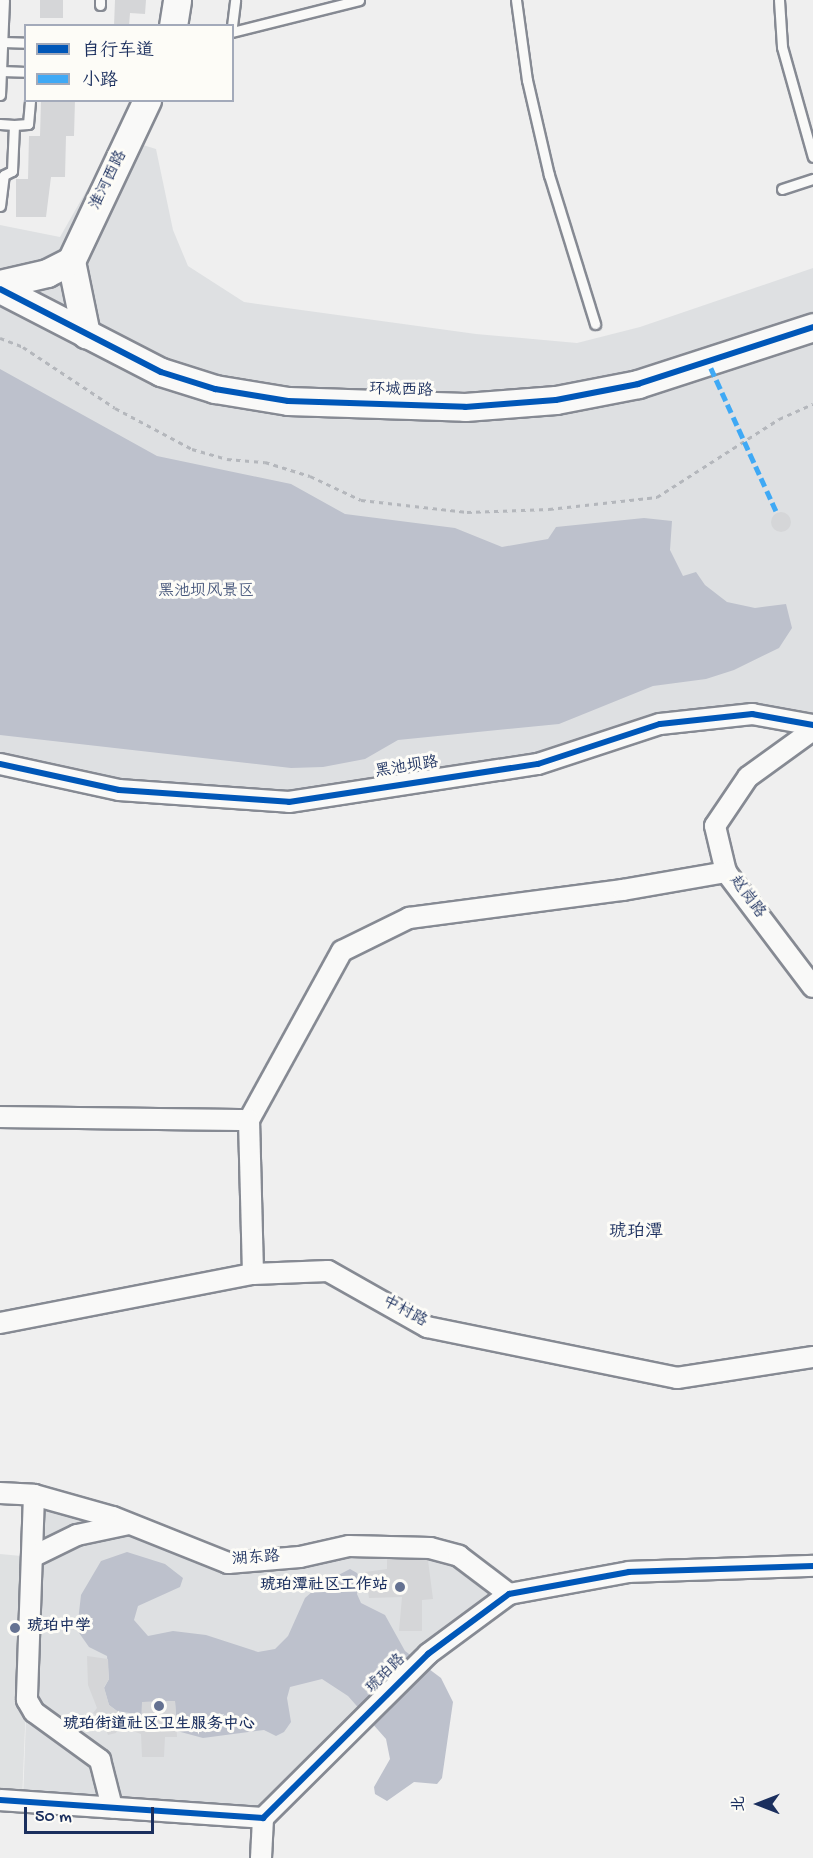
<!DOCTYPE html>
<html>
<head>
<meta charset="utf-8">
<style>
	body { margin:0 }
	#map { position:relative; width:813px; height:1858px; overflow:hidden; background:#efefef; font-family:"Gochi Hand","LXGW WenKai TC",sans-serif }
	div>[style] { position:absolute }
	.built>* { inset:0; background:#dfe1e2 }
	.green>* { inset:0; background:#dee0e2 }
	.water>* { inset:0; background:#bdc1cc }
	.building>* { inset:0; background:#d5d6d8 }
	.round { border-radius:50% }
	.path>* { height:3px; margin-top:-1.5px; transform-origin:0; background:repeating-linear-gradient(90deg,#b4b7bc 0 4.5px,transparent 0 9px) }
	.roads { filter:drop-shadow(2px 0 #868a93) drop-shadow(-2px 0 #868a93) drop-shadow(0 2px #868a93) drop-shadow(0 -2px #868a93) }
	.lane>* { height:9px; margin:-4.5px; padding:0 4.5px; transform-origin:4.5px; border-radius:4.5px; background:#f9f9f8 }
	.street>* { height:20px; margin:-10px; padding:0 10px; transform-origin:10px; border-radius:10px; background:#f9f9f8 }
	.secondary>* { height:27px; margin:-13.5px; padding:0 13.5px; transform-origin:13.5px; border-radius:13.5px; background:#f9f9f8 }
	.quiet>* { height:4.5px; margin-top:-2.25px; transform-origin:0; background:repeating-linear-gradient(90deg,#3fa9f5 0 9px,transparent 0 13.5px) }
	.cycleway>* { height:6px; margin:-3px; padding:0 3px; transform-origin:3px; border-radius:3px; background:#0057b8 }
	.dots>* { width:16px; height:16px; translate:-50% -50%; box-sizing:border-box; border:3px solid #fdfcf7; border-radius:50% }
	span { translate:-50% -50%; white-space:nowrap; text-align:center; line-height:1.15; -webkit-text-stroke:6px #fdfcf7; paint-order:stroke }
	.street-label { font-size:16px; color:#1b2f5e }
	.park-label { font-size:16px; color:#48587c }
	.poi-label { font-size:16px; color:#1b2f5e; font-weight:700 }
	.right { translate:-100% -50%; text-align:right }
	.left { translate:0 -50%; text-align:left }
	.neighbourhood-label { font-size:18px; color:#1b2f5e }
	.legend { position:absolute; left:24px; top:24px; width:210px; height:78px; box-sizing:border-box; background:#fdfcf7; border:2px solid #a3aaba; margin:0; padding:8px 10px; list-style:none; font-size:18px; color:#1b2f5e }
	.legend li { display:flex; align-items:center; gap:12px; height:30px }
	.legend b { width:30px; border:2px solid #a3aaba }
	.north { position:absolute; left:729px; top:1774px; width:60px; height:60px; -webkit-text-stroke:4px #fdfcf7; paint-order:stroke; rotate:270deg; font-size:16px; font-weight:700; line-height:24px; text-align:center; color:#1b2f5e }
	.north::after { content:''; display:block; margin:auto; width:21px; height:27px; background:#1b2f5e; clip-path:polygon(50% 0,100% 100%,50% 72%,0 100%) }
	.scale { position:absolute; left:24px; top:1807px; width:130px; height:27px; box-sizing:border-box; border:3px solid #1b2f5e; border-top:0; padding-left:8px; font-size:18px; line-height:21px; white-space:nowrap; color:#1b2f5e; -webkit-text-stroke:4px #fdfcf7; paint-order:stroke }
</style>
</head>
<body>
<div id="map">
	<div class="built">
		<div style="clip-path:polygon(0 1554px,32px 1557px,22px 1801px,0 1800px)"></div>
	</div>
	<div class="green">
		<div style="clip-path:polygon(117px 137px,156px 149px,173px 230px,188px 266px,244px 302px,476px 334px,577px 343px,640px 327px,813px 268px,813px 725px,752px 714px,660px 724px,538px 764px,289px 802px,119px 790px,0 764px,0 225px,60px 237px)"></div>
		<div style="clip-path:polygon(34px 1495px,228px 1563px,430px 1548px,509px 1594px,428px 1654px,263px 1818px,23px 1801px)"></div>
	</div>
	<div class="water">
		<div style="clip-path:polygon(0 369px,157px 456px,291px 484px,345px 514px,455px 528px,502px 547px,548px 539px,556px 527px,644px 518px,672px 521px,670px 550px,683px 576px,696px 572px,705px 585px,727px 602px,755px 608px,786px 604px,792px 628px,779px 648px,734px 670px,706px 679px,653px 686px,559px 724px,398px 740px,365px 759px,323px 767px,291px 768px,0 735px)"></div>
		<div style="clip-path:polygon(127px 1552px,165px 1564px,183px 1578px,180px 1587px,138px 1606px,134px 1620px,148px 1636px,173px 1631px,206px 1635px,258px 1652px,275px 1649px,288px 1636px,305px 1598px,321px 1584px,350px 1569px,357px 1573px,360px 1578px,357px 1594px,361px 1603px,385px 1615px,405px 1651px,441px 1678px,453px 1702px,442px 1778px,437px 1784px,414px 1782px,387px 1801px,375px 1794px,374px 1787px,390px 1759px,386px 1739px,348px 1696px,322px 1679px,290px 1687px,287px 1698px,291px 1722px,284px 1732px,276px 1736px,264px 1730px,203px 1738px,177px 1731px,175px 1701px,143px 1702px,142px 1715px,117px 1711px,109px 1705px,104px 1688px,109px 1679px,107px 1656px,89px 1647px,77px 1630px,81px 1595px,101px 1561px)"></div>
	</div>
	<div class="building">
		<div style="clip-path:polygon(40px 0,63px 0,63px 18px,40px 18px)"></div>
		<div style="clip-path:polygon(115px 0,146px 0,145px 14px,130px 13px,129px 26px,114px 26px)"></div>
		<div style="clip-path:polygon(41px 100px,75px 100px,74px 136px,66px 136px,65px 177px,51px 177px,46px 217px,16px 217px,16px 179px,28px 179px,29px 136px,40px 136px)"></div>
		<div class="round" style="left:771px;top:512px;width:20px;height:20px"></div>
		<div style="clip-path:polygon(387px 1559px,428px 1560px,433px 1599px,422px 1600px,422px 1631px,399px 1631px,402px 1597px,369px 1598px,365px 1572px,387px 1569px)"></div>
		<div style="clip-path:polygon(87px 1656px,108px 1659px,109px 1679px,104px 1687px,109px 1705px,117px 1711px,141px 1722px,142px 1702px,175px 1701px,177px 1737px,165px 1737px,164px 1757px,142px 1757px,141px 1734px,119px 1726px,116px 1733px,108px 1735px,103px 1721px,93px 1713px,97px 1708px,88px 1685px)"></div>
	</div>
	<div class="path">
		<div style="left:0;top:338px;width:25px;rotate:21deg"></div>
		<div style="left:23px;top:347px;width:110px;rotate:33.5deg"></div>
		<div style="left:115px;top:408px;width:87px;rotate:28deg"></div>
		<div style="left:192px;top:449px;width:36px;rotate:16deg"></div>
		<div style="left:227px;top:459px;width:38px;rotate:5deg"></div>
		<div style="left:265px;top:462px;width:47px;rotate:17.3deg"></div>
		<div style="left:310px;top:476px;width:56px;rotate:25.2deg"></div>
		<div style="left:361px;top:500px;width:107px;rotate:6.5deg"></div>
		<div style="left:467px;top:512px;width:82px;rotate:-2.1deg"></div>
		<div style="left:549px;top:509px;width:109px;rotate:-6.3deg"></div>
		<div style="left:657px;top:497px;width:145px;rotate:-32.6deg"></div>
		<div style="left:779px;top:419px;width:37px;rotate:-24deg"></div>
	</div>
	<div class="roads">
		<div class="lane">
			<div style="left:516px;top:0;width:81px;rotate:82.2deg"></div>
			<div style="left:527px;top:80px;width:98px;rotate:77deg"></div>
			<div style="left:549px;top:175px;width:156px;rotate:72.8deg"></div>
			<div style="left:779px;top:0;width:47px;rotate:86.3deg"></div>
			<div style="left:782px;top:47px;width:114px;rotate:74.3deg"></div>
			<div style="left:100px;top:5px;width:5px;rotate:-90deg"></div>
			<div style="left:232px;top:26px;width:26px;rotate:-83deg"></div>
			<div style="left:232px;top:32px;width:131px;rotate:-14.1deg"></div>
			<div style="left:3px;top:42px;width:23px;rotate:2deg"></div>
			<div style="left:1px;top:71px;width:25px;rotate:2deg"></div>
			<div style="left:0;top:95px;width:95px;rotate:-87.6deg"></div>
			<div style="left:0;top:124px;width:14px;rotate:4deg"></div>
			<div style="left:782px;top:189px;width:33px;rotate:-18deg"></div>
			<div style="left:0;top:206px;width:31px;rotate:-83deg"></div>
			<div style="left:4px;top:175px;width:9px;rotate:-27deg"></div>
			<div style="left:12px;top:171px;width:46px;rotate:-87.5deg"></div>
			<div style="left:14px;top:125px;width:14px;rotate:-4deg"></div>
			<div style="left:28px;top:124px;width:24px;rotate:-85deg"></div>
		</div>
		<div class="street">
			<div style="left:813px;top:730px;width:80px;rotate:144.1deg"></div>
			<div style="left:748px;top:777px;width:59px;rotate:124deg"></div>
			<div style="left:715px;top:826px;width:47px;rotate:76.6deg"></div>
			<div style="left:726px;top:872px;width:144px;rotate:52.9deg"></div>
			<div style="left:0;top:764px;width:122px;rotate:12.3deg"></div>
			<div style="left:119px;top:790px;width:170px;rotate:4deg"></div>
			<div style="left:289px;top:802px;width:252px;rotate:-8.7deg"></div>
			<div style="left:538px;top:764px;width:128px;rotate:-18.2deg"></div>
			<div style="left:660px;top:724px;width:93px;rotate:-6.2deg"></div>
			<div style="left:752px;top:714px;width:62px;rotate:10.2deg"></div>
			<div style="left:0;top:1117px;width:249px;rotate:0.7deg"></div>
			<div style="left:249px;top:1120px;width:193px;rotate:-61.2deg"></div>
			<div style="left:342px;top:951px;width:75px;rotate:-26.2deg"></div>
			<div style="left:409px;top:918px;width:216px;rotate:-7.5deg"></div>
			<div style="left:623px;top:890px;width:105px;rotate:-9.9deg"></div>
			<div style="left:249px;top:1120px;width:154px;rotate:88.5deg"></div>
			<div style="left:0;top:1323px;width:258px;rotate:-11deg"></div>
			<div style="left:253px;top:1274px;width:75px;rotate:-2.3deg"></div>
			<div style="left:328px;top:1271px;width:114px;rotate:29.5deg"></div>
			<div style="left:427px;top:1327px;width:255px;rotate:11.5deg"></div>
			<div style="left:677px;top:1378px;width:138px;rotate:-8.8deg"></div>
			<div style="left:0;top:1493px;width:34px;rotate:3deg"></div>
			<div style="left:34px;top:1495px;width:82px;rotate:15.6deg"></div>
			<div style="left:113px;top:1517px;width:124px;rotate:21.8deg"></div>
			<div style="left:228px;top:1563px;width:72px;rotate:-4.8deg"></div>
			<div style="left:300px;top:1557px;width:50px;rotate:-12.7deg"></div>
			<div style="left:349px;top:1546px;width:81px;rotate:1.4deg"></div>
			<div style="left:430px;top:1548px;width:30px;rotate:15deg"></div>
			<div style="left:459px;top:1556px;width:63px;rotate:37.2deg"></div>
			<div style="left:34px;top:1495px;width:205px;rotate:92deg"></div>
			<div style="left:27px;top:1700px;width:14px;rotate:60deg"></div>
			<div style="left:34px;top:1712px;width:82px;rotate:36deg"></div>
			<div style="left:100px;top:1760px;width:49px;rotate:75.7deg"></div>
			<div style="left:32px;top:1557px;width:50px;rotate:-26.1deg"></div>
			<div style="left:77px;top:1535px;width:53px;rotate:-11.9deg"></div>
			<div style="left:0;top:1800px;width:264px;rotate:3.9deg"></div>
			<div style="left:263px;top:1818px;width:233px;rotate:-44.8deg"></div>
			<div style="left:428px;top:1654px;width:101px;rotate:-36.5deg"></div>
			<div style="left:509px;top:1594px;width:122px;rotate:-10.4deg"></div>
			<div style="left:629px;top:1572px;width:184px;rotate:-1.9deg"></div>
			<div style="left:261px;top:1858px;width:40px;rotate:-87.1deg"></div>
		</div>
		<div class="secondary">
			<div style="left:173px;top:26px;width:26px;rotate:-81deg"></div>
			<div style="left:71px;top:261px;width:178px;rotate:-64.7deg"></div>
			<div style="left:71px;top:261px;width:75px;rotate:78.4deg"></div>
			<div style="left:0;top:284px;width:48px;rotate:-13.2deg"></div>
			<div style="left:47px;top:273px;width:27px;rotate:-27deg"></div>
			<div style="left:0;top:289px;width:181px;rotate:27.3deg"></div>
			<div style="left:161px;top:372px;width:57px;rotate:17.5deg"></div>
			<div style="left:215px;top:389px;width:74px;rotate:9.3deg"></div>
			<div style="left:288px;top:401px;width:177px;rotate:1.9deg"></div>
			<div style="left:465px;top:407px;width:91px;rotate:-4.4deg"></div>
			<div style="left:556px;top:400px;width:84px;rotate:-11deg"></div>
			<div style="left:638px;top:384px;width:184px;rotate:-18deg"></div>
		</div>
	</div>
	<div class="quiet">
		<div style="left:711px;top:368px;width:159px;rotate:65.5deg"></div>
	</div>
	<div class="cycleway">
		<div style="left:0;top:289px;width:181px;rotate:27.3deg"></div>
		<div style="left:161px;top:372px;width:57px;rotate:17.5deg"></div>
		<div style="left:215px;top:389px;width:74px;rotate:9.3deg"></div>
		<div style="left:288px;top:401px;width:177px;rotate:1.9deg"></div>
		<div style="left:465px;top:407px;width:91px;rotate:-4.4deg"></div>
		<div style="left:556px;top:400px;width:84px;rotate:-11deg"></div>
		<div style="left:638px;top:384px;width:184px;rotate:-18deg"></div>
		<div style="left:0;top:764px;width:122px;rotate:12.3deg"></div>
		<div style="left:119px;top:790px;width:170px;rotate:4deg"></div>
		<div style="left:289px;top:802px;width:252px;rotate:-8.7deg"></div>
		<div style="left:538px;top:764px;width:128px;rotate:-18.2deg"></div>
		<div style="left:660px;top:724px;width:93px;rotate:-6.2deg"></div>
		<div style="left:752px;top:714px;width:62px;rotate:10.2deg"></div>
		<div style="left:0;top:1800px;width:264px;rotate:3.9deg"></div>
		<div style="left:263px;top:1818px;width:233px;rotate:-44.8deg"></div>
		<div style="left:428px;top:1654px;width:101px;rotate:-36.5deg"></div>
		<div style="left:509px;top:1594px;width:122px;rotate:-10.4deg"></div>
		<div style="left:629px;top:1572px;width:184px;rotate:-1.9deg"></div>
	</div>
	<div class="dots">
		<div style="left:400px;top:1587px;background:#657291"></div>
		<div style="left:15px;top:1628px;background:#657291"></div>
		<div style="left:159px;top:1706px;background:#657291"></div>
	</div>
	<div class="street-label">
		<span style="left:110px;top:181px;rotate:-64deg">淮河西路</span>
		<span style="left:401px;top:392px;rotate:2deg">环城西路</span>
		<span style="left:407px;top:769px;rotate:-9deg">黑池坝路</span>
		<span style="left:746px;top:898px;rotate:53deg">赵岗路</span>
		<span style="left:404px;top:1313px;rotate:28deg">中村路</span>
		<span style="left:256px;top:1560px;rotate:-4deg">湖东路</span>
		<span style="left:387px;top:1675px;rotate:-45deg">琥珀路</span>
	</div>
	<div class="park-label">
		<span style="left:206px;top:593px">黑池坝风景区</span>
	</div>
	<div class="poi-label">
		<span class="right" style="left:388px;top:1587px">琥珀潭社区工作站</span>
		<span class="left" style="left:27px;top:1628px">琥珀中学</span>
		<span style="left:159px;top:1726px">琥珀街道社区卫生服务中心</span>
	</div>
	<div class="neighbourhood-label">
		<span style="left:636px;top:1233px">琥珀潭</span>
	</div>
	<ul class="legend">
	<li><b style="height:8px;background:#0057b8"></b>自行车道</li>
	<li><b style="height:8px;background:#3fa9f5"></b>小路</li>
	</ul>
	<div class="north">北</div>
	<div class="scale">50 m</div>
</div>
</body>
</html>
